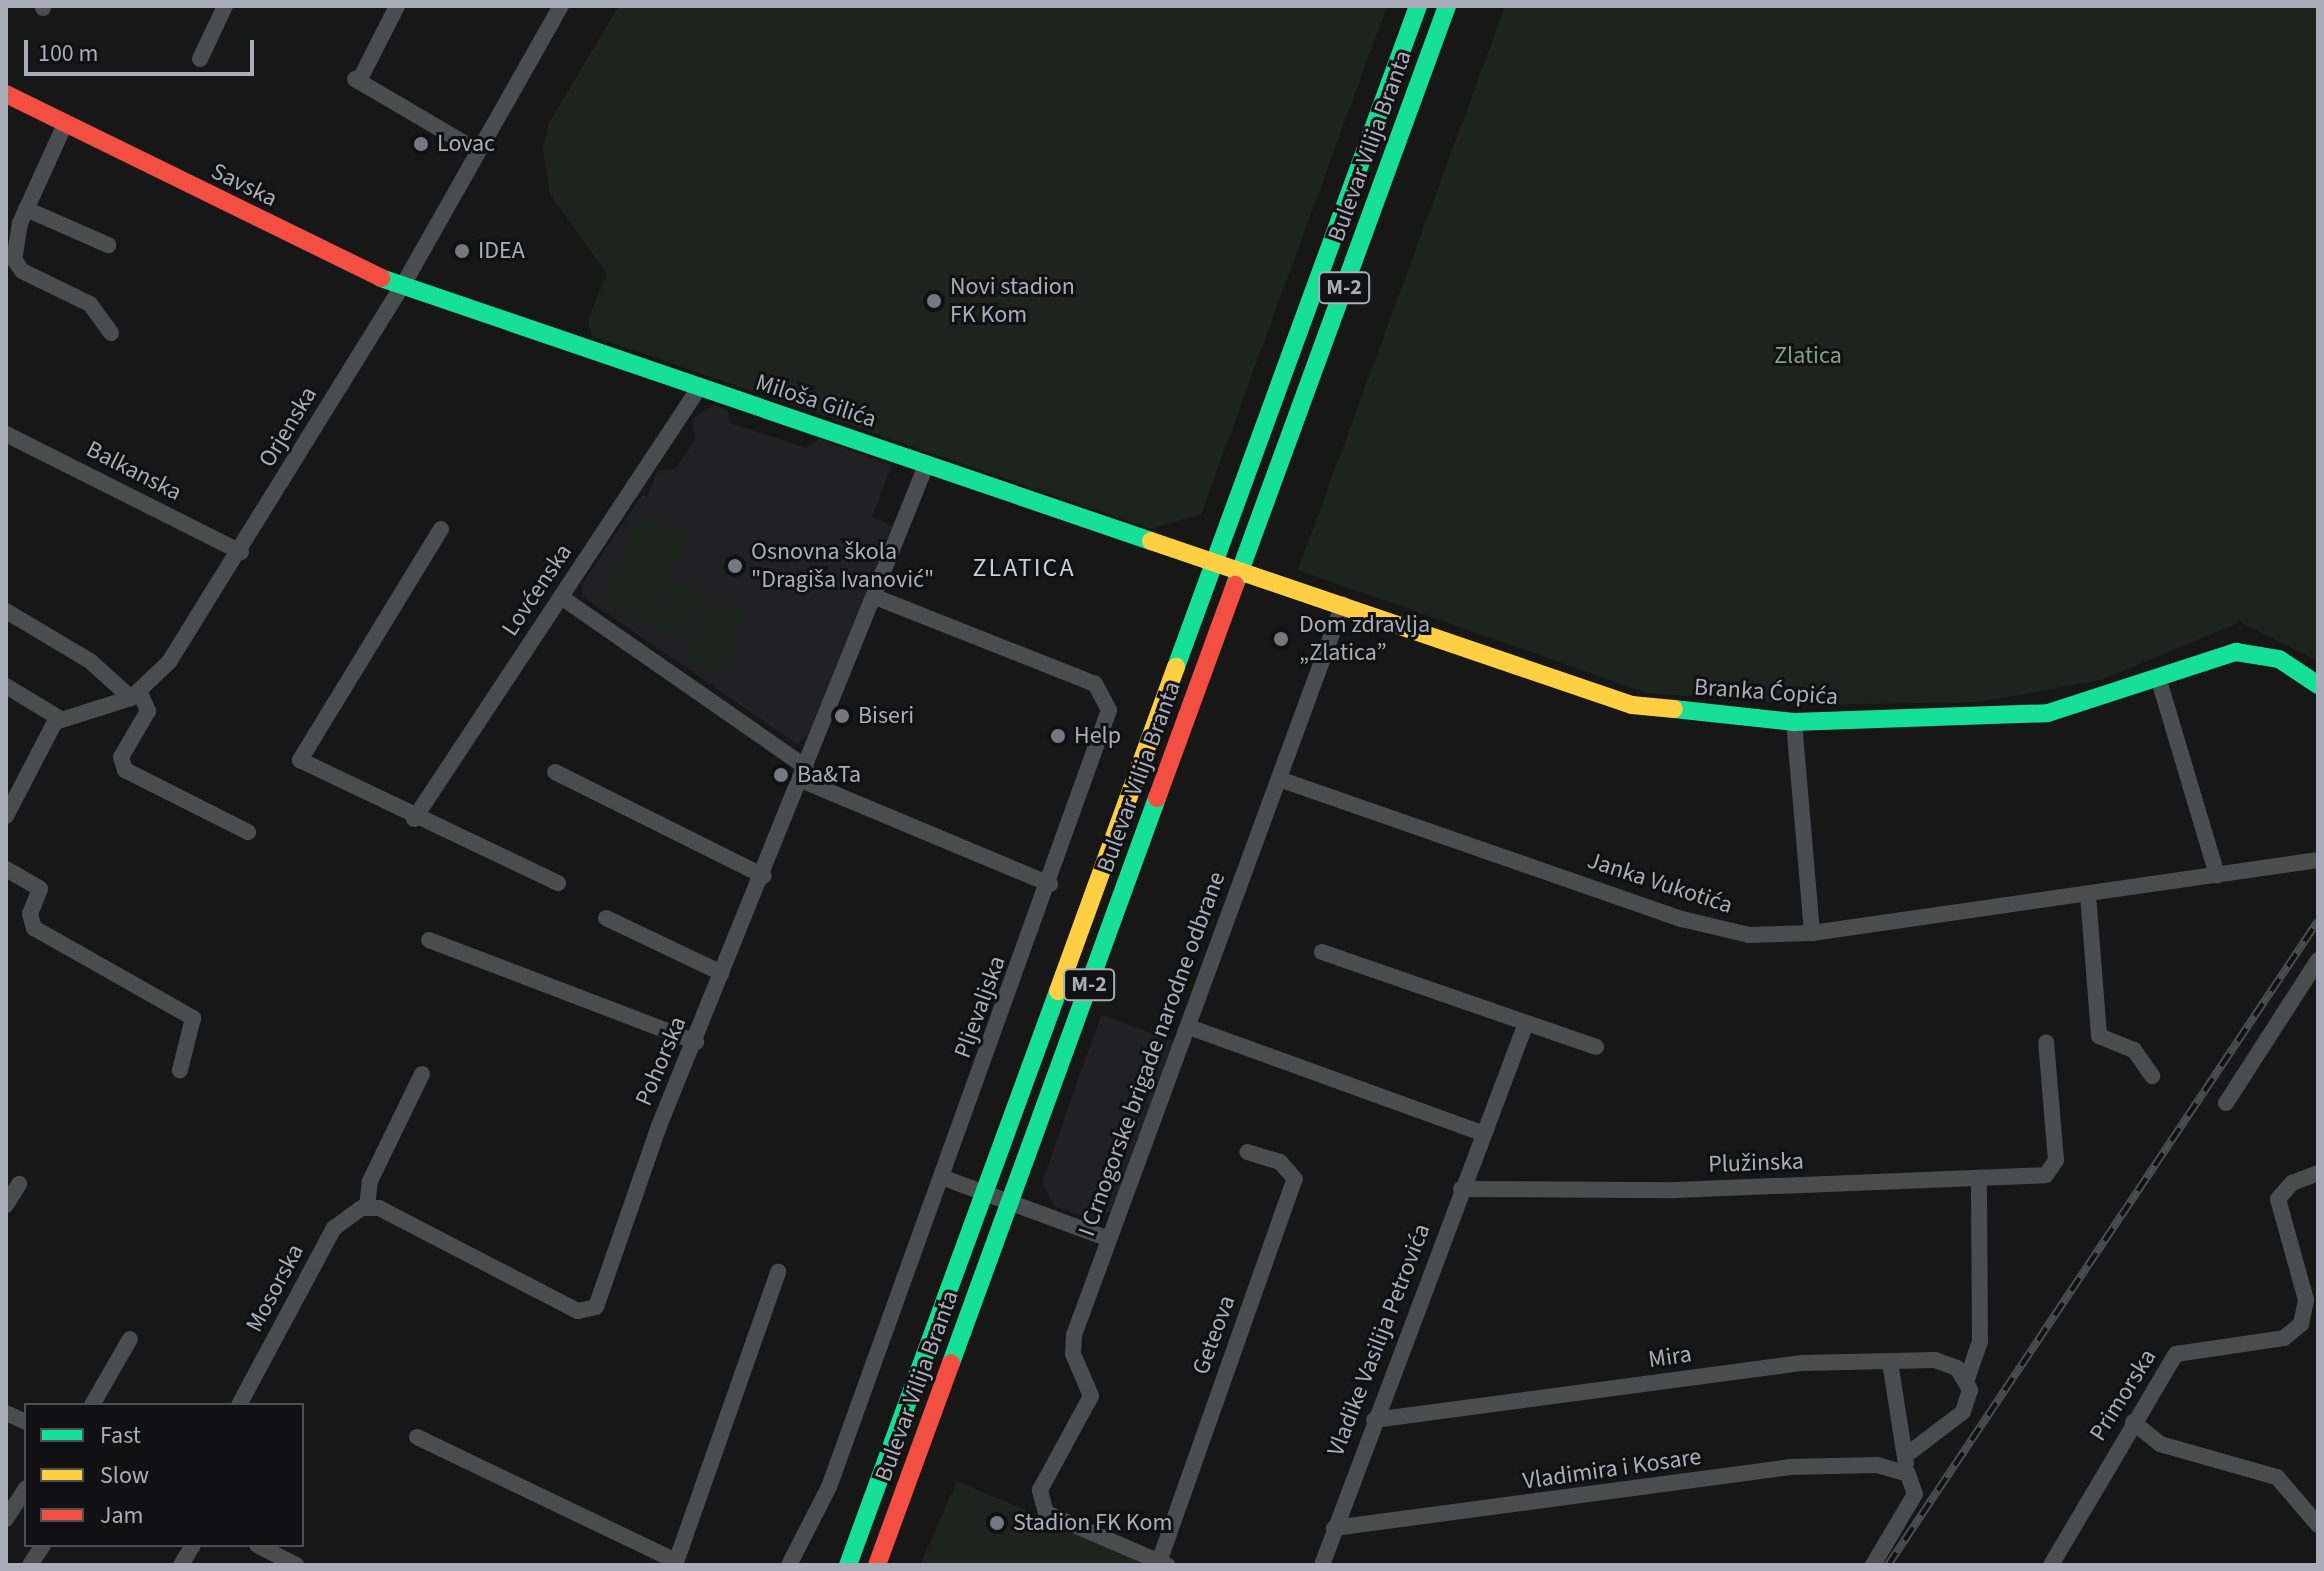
<!DOCTYPE html>
<html>
<head>
<meta charset="utf-8">
<style>
	body { margin:0 }
	#map { position:relative; width:2324px; height:1571px; overflow:hidden; background:#171717; font-family:"Source Sans 3",sans-serif }
	div>[style] { position:absolute }
	.built>* { inset:0; background:#212123 }
	.green>* { inset:0; background:#1d241e }
	.street>* { height:16px; margin:-8px; padding:0 8px; transform-origin:8px; border-radius:8px; background:#4b4c50 }
	.fast>* { height:18px; margin:-9px; padding:0 9px; transform-origin:9px; border-radius:9px; background:#16e098 }
	.slow>* { height:18px; margin:-9px; padding:0 9px; transform-origin:9px; border-radius:9px; background:#ffcf43 }
	.jam>* { height:18px; margin:-9px; padding:0 9px; transform-origin:9px; border-radius:9px; background:#f24e42 }
	.rail>* { height:8px; margin-top:-4px; transform-origin:0; background:repeating-linear-gradient(90deg,#111113 0 15px,#4b4c4f 0 30px); box-sizing:border-box; border-block:2px solid #4b4c4f }
	.dots>* { width:22px; height:22px; translate:-50% -50%; box-sizing:border-box; border:4px solid #111113; border-radius:50% }
	span { translate:-50% -50%; white-space:nowrap; text-align:center; line-height:1.15; -webkit-text-stroke:6px #111113; paint-order:stroke }
	.shield-label span { padding:2px 6px; background:#111113; border:2px solid; border-radius:6px; -webkit-text-stroke-width:0 }
	.shield-label { font-size:22px; color:#a8adb8; font-weight:700 }
	.poi-label { font-size:24px; color:#a8adb8 }
	.left { translate:0 -50%; text-align:left }
	.street-label { font-size:24px; color:#a8adb8 }
	.park-label { font-size:24px; color:#7fa381 }
	.neighbourhood-label { font-size:26px; color:#c9ccd4; letter-spacing:2px }
	.frame { position:absolute; inset:0; border:8px solid #a8adb8; pointer-events:none }
	.legend { position:absolute; left:24px; top:1403px; width:280px; height:144px; box-sizing:border-box; background:#111113; border:2px solid #4d4f55; margin:0; padding:10px 14px; list-style:none; font-size:24px; color:#a8adb8 }
	.legend li { display:flex; align-items:center; gap:16px; height:40px }
	.legend b { width:40px; border:2px solid #4d4f55 }
	.scale { position:absolute; left:24px; top:40px; width:230px; height:36px; box-sizing:border-box; border:4px solid #a8adb8; border-top:0; padding-left:10px; font-size:24px; line-height:28px; white-space:nowrap; color:#a8adb8; -webkit-text-stroke:6px #111113; paint-order:stroke }
</style>
</head>
<body>
<div id="map">
	<div class="built">
		<div style="clip-path:polygon(714px 404px,728px 411px,730px 423px,806px 448px,819px 439px,892px 465px,872px 517px,892px 526px,808px 736px,797px 744px,582px 596px,583px 583px,642px 495px,647px 497px,658px 470px,675px 469px,695px 440px,692px 419px)"></div>
		<div style="clip-path:polygon(1101px 1015px,1176px 1042px,1114px 1210px,1095px 1220px,1054px 1206px,1042px 1182px)"></div>
	</div>
	<div class="green">
		<div style="clip-path:polygon(619px 6px,1387px 6px,1201px 514px,1151px 529px,592px 336px,588px 319px,607px 274px,550px 194px,543px 149px,549px 123px)"></div>
		<div style="clip-path:polygon(1505px 6px,2318px 6px,2318px 661px,2240px 622px,2101px 680px,1980px 702px,1801px 705px,1647px 693px,1298px 570px)"></div>
		<div style="clip-path:polygon(639px 515px,687px 533px,651px 627px,603px 609px)"></div>
		<div style="clip-path:polygon(676px 582px,704px 593px,685px 640px,656px 629px)"></div>
		<div style="clip-path:polygon(710px 596px,746px 610px,720px 675px,685px 662px)"></div>
		<div style="clip-path:polygon(957px 1481px,1154px 1565px,920px 1565px)"></div>
	</div>
	<div class="street">
		<div style="left:43px;top:8px;width:2px;rotate:-90deg"></div>
		<div style="left:200px;top:59px;width:59px;rotate:-64.7deg"></div>
		<div style="left:355px;top:79px;width:140px;rotate:30.4deg"></div>
		<div style="left:359px;top:81px;width:84px;rotate:-63.1deg"></div>
		<div style="left:65px;top:124px;width:109px;rotate:114.4deg"></div>
		<div style="left:20px;top:223px;width:36px;rotate:99deg"></div>
		<div style="left:14px;top:259px;width:14px;rotate:56deg"></div>
		<div style="left:22px;top:271px;width:76px;rotate:25.9deg"></div>
		<div style="left:90px;top:304px;width:36px;rotate:54deg"></div>
		<div style="left:26px;top:209px;width:90px;rotate:23.7deg"></div>
		<div style="left:6px;top:434px;width:263px;rotate:26.7deg"></div>
		<div style="left:441px;top:529px;width:271px;rotate:121.4deg"></div>
		<div style="left:300px;top:760px;width:286px;rotate:25.5deg"></div>
		<div style="left:561px;top:597px;width:298px;rotate:34.8deg"></div>
		<div style="left:6px;top:611px;width:98px;rotate:30.8deg"></div>
		<div style="left:90px;top:661px;width:55px;rotate:42.1deg"></div>
		<div style="left:2158px;top:677px;width:207px;rotate:73.4deg"></div>
		<div style="left:6px;top:686px;width:62px;rotate:31.1deg"></div>
		<div style="left:140px;top:693px;width:20px;rotate:66deg"></div>
		<div style="left:148px;top:711px;width:53px;rotate:120.4deg"></div>
		<div style="left:121px;top:757px;width:14px;rotate:73deg"></div>
		<div style="left:125px;top:770px;width:138px;rotate:26.8deg"></div>
		<div style="left:1794px;top:722px;width:212px;rotate:85.1deg"></div>
		<div style="left:555px;top:772px;width:233px;rotate:26.5deg"></div>
		<div style="left:1279px;top:779px;width:427px;rotate:19.2deg"></div>
		<div style="left:1682px;top:919px;width:69px;rotate:13.4deg"></div>
		<div style="left:1749px;top:935px;width:63px;rotate:-1.8deg"></div>
		<div style="left:1812px;top:933px;width:511px;rotate:-8.21deg"></div>
		<div style="left:801px;top:780px;width:270px;rotate:22.7deg"></div>
		<div style="left:6px;top:816px;width:106px;rotate:-62.5deg"></div>
		<div style="left:55px;top:722px;width:80px;rotate:-17.5deg"></div>
		<div style="left:131px;top:698px;width:52px;rotate:-43.5deg"></div>
		<div style="left:169px;top:662px;width:444px;rotate:-58.2deg"></div>
		<div style="left:403px;top:285px;width:321px;rotate:-60.5deg"></div>
		<div style="left:414px;top:819px;width:517px;rotate:-56.53deg"></div>
		<div style="left:6px;top:869px;width:39px;rotate:30deg"></div>
		<div style="left:40px;top:889px;width:27px;rotate:112deg"></div>
		<div style="left:30px;top:914px;width:15px;rotate:74deg"></div>
		<div style="left:34px;top:928px;width:183px;rotate:29.5deg"></div>
		<div style="left:193px;top:1018px;width:54px;rotate:104deg"></div>
		<div style="left:2088px;top:895px;width:141px;rotate:85.5deg"></div>
		<div style="left:2099px;top:1036px;width:38px;rotate:22deg"></div>
		<div style="left:2134px;top:1050px;width:32px;rotate:55deg"></div>
		<div style="left:606px;top:918px;width:128px;rotate:25.4deg"></div>
		<div style="left:429px;top:940px;width:286px;rotate:20.9deg"></div>
		<div style="left:1322px;top:952px;width:290px;rotate:19.1deg"></div>
		<div style="left:1189px;top:1027px;width:312px;rotate:19.9deg"></div>
		<div style="left:2226px;top:1103px;width:170px;rotate:-57.2deg"></div>
		<div style="left:944px;top:1178px;width:176px;rotate:20.3deg"></div>
		<div style="left:1461px;top:1189px;width:215px;rotate:0.3deg"></div>
		<div style="left:1676px;top:1190px;width:370px;rotate:-2.3deg"></div>
		<div style="left:2046px;top:1175px;width:18px;rotate:-56deg"></div>
		<div style="left:2056px;top:1160px;width:118px;rotate:-94.8deg"></div>
		<div style="left:6px;top:1205px;width:25px;rotate:-58deg"></div>
		<div style="left:367px;top:1208px;width:27px;rotate:-84deg"></div>
		<div style="left:370px;top:1181px;width:119px;rotate:-64.1deg"></div>
		<div style="left:1890px;top:1362px;width:103px;rotate:81.1deg"></div>
		<div style="left:1967px;top:1379px;width:39px;rotate:-71deg"></div>
		<div style="left:1980px;top:1342px;width:162px;rotate:-90.4deg"></div>
		<div style="left:92px;top:1405px;width:76px;rotate:-60.1deg"></div>
		<div style="left:239px;top:1405px;width:201px;rotate:-61.8deg"></div>
		<div style="left:334px;top:1228px;width:34px;rotate:-36deg"></div>
		<div style="left:362px;top:1208px;width:17px"></div>
		<div style="left:379px;top:1208px;width:224px;rotate:27.4deg"></div>
		<div style="left:578px;top:1311px;width:18px;rotate:-13deg"></div>
		<div style="left:596px;top:1307px;width:192px;rotate:-70.8deg"></div>
		<div style="left:659px;top:1126px;width:715px;rotate:-67.99deg"></div>
		<div style="left:6px;top:1413px;width:22px;rotate:24deg"></div>
		<div style="left:1374px;top:1420px;width:432px;rotate:-7.6deg"></div>
		<div style="left:1802px;top:1363px;width:133px;rotate:-1.3deg"></div>
		<div style="left:1935px;top:1360px;width:23px;rotate:20deg"></div>
		<div style="left:1957px;top:1368px;width:26px;rotate:59deg"></div>
		<div style="left:1970px;top:1390px;width:23px;rotate:108deg"></div>
		<div style="left:1963px;top:1412px;width:73px;rotate:142.8deg"></div>
		<div style="left:2133px;top:1422px;width:35px;rotate:39deg"></div>
		<div style="left:2160px;top:1444px;width:122px;rotate:15.8deg"></div>
		<div style="left:2277px;top:1477px;width:63px;rotate:49.5deg"></div>
		<div style="left:417px;top:1437px;width:287px;rotate:25.6deg"></div>
		<div style="left:6px;top:1519px;width:37px;rotate:-57deg"></div>
		<div style="left:1334px;top:1528px;width:459px;rotate:-7.6deg"></div>
		<div style="left:1789px;top:1467px;width:88px;rotate:-1.3deg"></div>
		<div style="left:1877px;top:1465px;width:32px;rotate:16deg"></div>
		<div style="left:1908px;top:1474px;width:21px;rotate:71deg"></div>
		<div style="left:1915px;top:1494px;width:82px;rotate:120.6deg"></div>
		<div style="left:257px;top:1545px;width:44px;rotate:27.1deg"></div>
		<div style="left:1159px;top:1562px;width:406px;rotate:-70.5deg"></div>
		<div style="left:1295px;top:1179px;width:23px;rotate:-131deg"></div>
		<div style="left:1280px;top:1162px;width:34px;rotate:-163deg"></div>
		<div style="left:30px;top:1565px;width:24px;rotate:-57deg"></div>
		<div style="left:181px;top:1565px;width:23px;rotate:-59deg"></div>
		<div style="left:675px;top:1565px;width:311px;rotate:-70.6deg"></div>
		<div style="left:789px;top:1565px;width:88px;rotate:-62.9deg"></div>
		<div style="left:829px;top:1487px;width:826px;rotate:-70.18deg"></div>
		<div style="left:1109px;top:710px;width:30px;rotate:-118deg"></div>
		<div style="left:1095px;top:684px;width:237px;rotate:-158.4deg"></div>
		<div style="left:1167px;top:1565px;width:132px;rotate:-156.7deg"></div>
		<div style="left:1046px;top:1513px;width:24px;rotate:-105deg"></div>
		<div style="left:1040px;top:1490px;width:107px;rotate:-61.5deg"></div>
		<div style="left:1091px;top:1396px;width:46px;rotate:-113.2deg"></div>
		<div style="left:1073px;top:1354px;width:19px;rotate:-87deg"></div>
		<div style="left:1074px;top:1335px;width:779px;rotate:-69.8deg"></div>
		<div style="left:1322px;top:1565px;width:579px;rotate:-69.37deg"></div>
		<div style="left:2051px;top:1565px;width:245px;rotate:-59.4deg"></div>
		<div style="left:2176px;top:1354px;width:109px;rotate:-8.4deg"></div>
		<div style="left:2284px;top:1338px;width:22px;rotate:-39deg"></div>
		<div style="left:2301px;top:1324px;width:25px;rotate:-78deg"></div>
		<div style="left:2306px;top:1300px;width:105px;rotate:-105.5deg"></div>
		<div style="left:2278px;top:1199px;width:21px;rotate:-49deg"></div>
		<div style="left:2292px;top:1183px;width:28px;rotate:-21deg"></div>
	</div>
	<div class="fast">
		<div style="left:381px;top:278px;width:814px;rotate:18.86deg"></div>
		<div style="left:1235px;top:585px;width:617px;rotate:-69.89deg"></div>
		<div style="left:1176px;top:667px;width:704px;rotate:-69.89deg"></div>
		<div style="left:1674px;top:709px;width:121px;rotate:6.2deg"></div>
		<div style="left:1794px;top:722px;width:254px;rotate:-2deg"></div>
		<div style="left:2048px;top:713px;width:198px;rotate:-18deg"></div>
		<div style="left:2236px;top:652px;width:44px;rotate:9.2deg"></div>
		<div style="left:2279px;top:659px;width:47px;rotate:33.7deg"></div>
		<div style="left:951px;top:1363px;width:601px;rotate:-69.97deg"></div>
		<div style="left:848px;top:1565px;width:611px;rotate:-69.9deg"></div>
	</div>
	<div class="slow">
		<div style="left:1151px;top:541px;width:508px;rotate:18.83deg"></div>
		<div style="left:1632px;top:705px;width:42px;rotate:5.4deg"></div>
		<div style="left:1058px;top:991px;width:345px;rotate:-70deg"></div>
	</div>
	<div class="jam">
		<div style="left:6px;top:94px;width:418px;rotate:26.1deg"></div>
		<div style="left:1157px;top:798px;width:227px;rotate:-69.9deg"></div>
		<div style="left:877px;top:1565px;width:215px;rotate:-69.9deg"></div>
	</div>
	<div class="rail">
		<div style="left:1888px;top:1565px;width:774px;rotate:-56.27deg"></div>
	</div>
	<div class="dots">
		<div style="left:421px;top:144px;background:#757880"></div>
		<div style="left:462px;top:251px;background:#757880"></div>
		<div style="left:934px;top:301px;background:#757880"></div>
		<div style="left:735px;top:566px;background:#757880"></div>
		<div style="left:1281px;top:639px;background:#757880"></div>
		<div style="left:842px;top:716px;background:#757880"></div>
		<div style="left:1058px;top:736px;background:#757880"></div>
		<div style="left:781px;top:775px;background:#757880"></div>
		<div style="left:997px;top:1523px;background:#757880"></div>
	</div>
	<div class="shield-label">
		<span style="left:1344px;top:288px">M-2</span>
		<span style="left:1089px;top:985px">M-2</span>
	</div>
	<div class="poi-label">
		<span class="left" style="left:437px;top:144px">Lovac</span>
		<span class="left" style="left:478px;top:251px">IDEA</span>
		<span class="left" style="left:950px;top:301px">Novi stadion<br>FK Kom</span>
		<span class="left" style="left:751px;top:566px">Osnovna škola<br>"Dragiša Ivanović"</span>
		<span class="left" style="left:1299px;top:639px">Dom zdravlja<br>„Zlatica”</span>
		<span class="left" style="left:858px;top:716px">Biseri</span>
		<span class="left" style="left:1074px;top:736px">Help</span>
		<span class="left" style="left:797px;top:775px">Ba&amp;Ta</span>
		<span class="left" style="left:1013px;top:1523px">Stadion FK Kom</span>
	</div>
	<div class="street-label">
		<span style="left:1370px;top:146px;rotate:-70deg">Bulevar Vilija Branta</span>
		<span style="left:244px;top:185px;rotate:26deg">Savska</span>
		<span style="left:816px;top:401px;rotate:18deg">Miloša Gilića</span>
		<span style="left:288px;top:427px;rotate:-59deg">Orjenska</span>
		<span style="left:134px;top:471px;rotate:27deg">Balkanska</span>
		<span style="left:537px;top:590px;rotate:-56deg">Lovćenska</span>
		<span style="left:1766px;top:692px;rotate:4deg">Branka Ćopića</span>
		<span style="left:1139px;top:777px;rotate:-70deg">Bulevar Vilija Branta</span>
		<span style="left:1660px;top:883px;rotate:18deg">Janka Vukotića</span>
		<span style="left:980px;top:1007px;rotate:-70deg">Pljevaljska</span>
		<span style="left:1152px;top:1054px;rotate:-70deg">I Crnogorske brigade narodne odbrane</span>
		<span style="left:661px;top:1061px;rotate:-67deg">Pohorska</span>
		<span style="left:1756px;top:1163px;rotate:-2deg">Plužinska</span>
		<span style="left:275px;top:1288px;rotate:-62deg">Mosorska</span>
		<span style="left:1214px;top:1335px;rotate:-70deg">Geteova</span>
		<span style="left:1379px;top:1340px;rotate:-69deg">Vladike Vasilija Petrovića</span>
		<span style="left:1670px;top:1357px;rotate:-8deg">Mira</span>
		<span style="left:917px;top:1386px;rotate:-70deg">Bulevar Vilija Branta</span>
		<span style="left:2123px;top:1395px;rotate:-58deg">Primorska</span>
		<span style="left:1612px;top:1469px;rotate:-8deg">Vladimira i Kosare</span>
	</div>
	<div class="park-label">
		<span style="left:1808px;top:356px">Zlatica</span>
	</div>
	<div class="neighbourhood-label">
		<span style="left:1024px;top:568px">ZLATICA</span>
	</div>
	<div class="frame"></div>
	<ul class="legend">
	<li><b style="height:10px;background:#16e098"></b>Fast</li>
	<li><b style="height:10px;background:#ffcf43"></b>Slow</li>
	<li><b style="height:10px;background:#f24e42"></b>Jam</li>
	</ul>
	<div class="scale">100 m</div>
</div>
</body>
</html>
